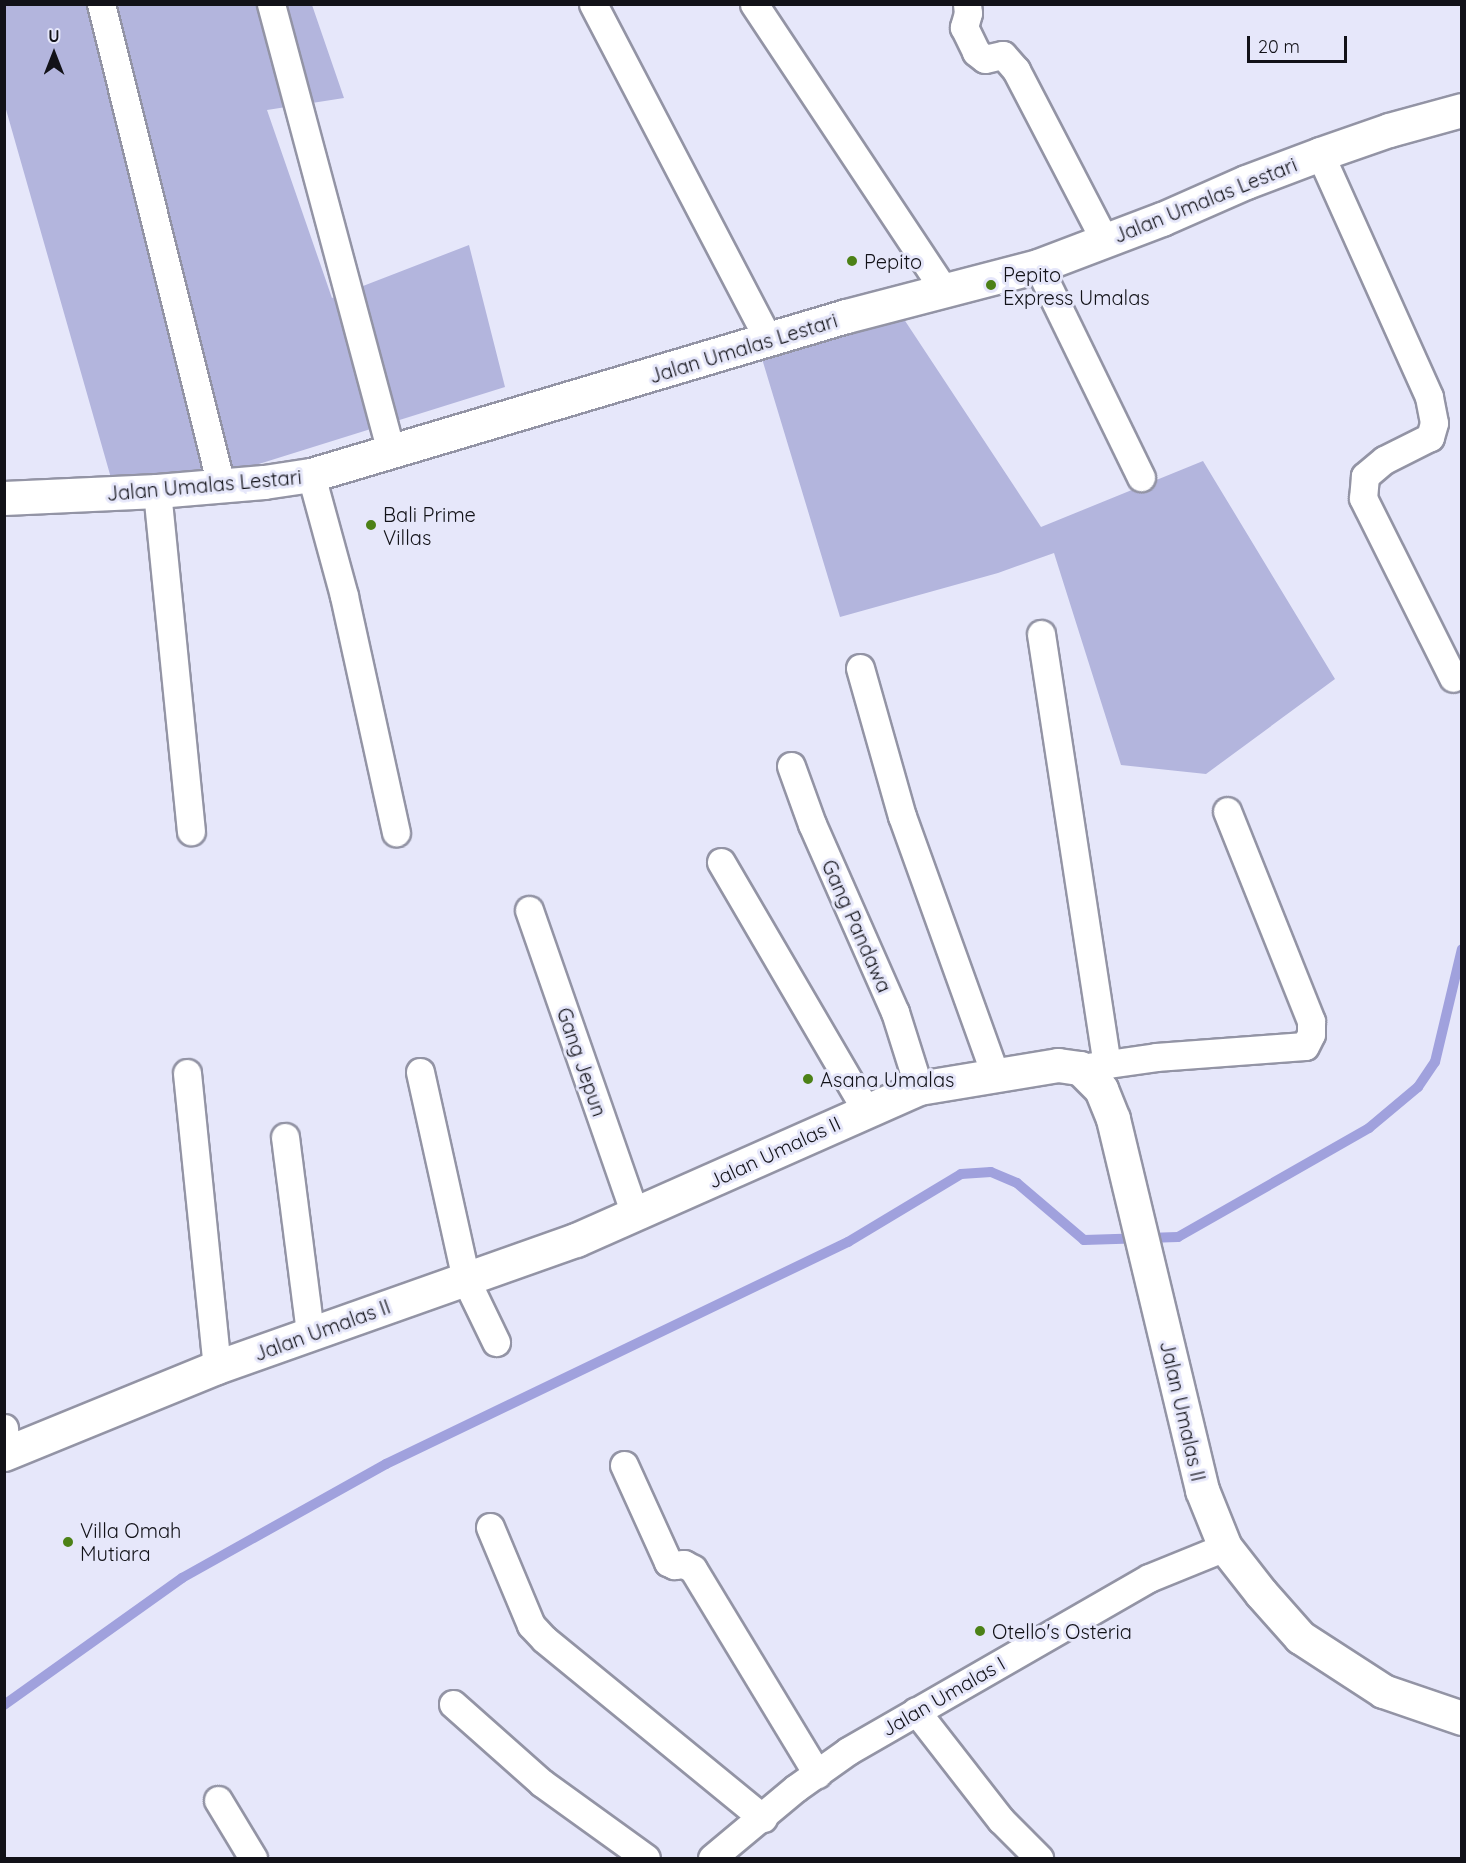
<!DOCTYPE html>
<html>
<head>
<meta charset="utf-8">
<style>
	body { margin:0 }
	#map { position:relative; width:1466px; height:1863px; overflow:hidden; background:#e6e7fa; font-family:Quicksand,sans-serif }
	div>[style] { position:absolute }
	.green>* { inset:0; background:#b3b5dd }
	.stream>* { height:10px; margin:-5px; padding:0 5px; transform-origin:5px; border-radius:5px; background:#a0a1dd }
	.roads { filter:drop-shadow(2px 0 #9394a5) drop-shadow(-2px 0 #9394a5) drop-shadow(0 2px #9394a5) drop-shadow(0 -2px #9394a5) }
	.minor>* { height:27px; margin:-13.5px; padding:0 13.5px; transform-origin:13.5px; border-radius:13.5px; background:#fff }
	.tertiary>* { height:33px; margin:-16.5px; padding:0 16.5px; transform-origin:16.5px; border-radius:16.5px; background:#fff }
	.dots>* { width:16px; height:16px; translate:-50% -50%; box-sizing:border-box; border:3px solid #e6e7fa; border-radius:50% }
	span { translate:-50% -50%; white-space:nowrap; text-align:center; line-height:1.15; -webkit-text-stroke:6px #e6e7fa; paint-order:stroke }
	.street-label { font-size:20px; color:#121218 }
	.poi-label { font-size:20px; color:#121218 }
	.left { translate:0 -50%; text-align:left }
	.frame { position:absolute; inset:0; border:6px solid #121218; pointer-events:none }
	.north { position:absolute; left:24px; top:24px; width:60px; height:60px; -webkit-text-stroke:4px #e6e7fa; paint-order:stroke; rotate:0deg; font-size:16px; font-weight:700; line-height:24px; text-align:center; color:#121218 }
	.north::after { content:''; display:block; margin:auto; width:21px; height:27px; background:#121218; clip-path:polygon(50% 0,100% 100%,50% 72%,0 100%) }
	.scale { position:absolute; left:1247px; top:36px; width:100px; height:27px; box-sizing:border-box; border:3px solid #121218; border-top:0; padding-left:8px; font-size:18px; line-height:21px; white-space:nowrap; color:#121218; -webkit-text-stroke:4px #e6e7fa; paint-order:stroke }
</style>
</head>
<body>
<div id="map">
	<div class="green">
		<div style="clip-path:polygon(4px 5px,312px 5px,344px 98px,267px 110px,332px 298px,469px 245px,505px 387px,220px 476px,113px 485px,5px 106px)"></div>
		<div style="clip-path:polygon(888px 295px,1041px 527px,1203px 461px,1335px 679px,1206px 774px,1121px 765px,1054px 553px,998px 573px,840px 617px,753px 329px)"></div>
	</div>
	<div class="stream">
		<div style="left:4px;top:1705px;width:219px;rotate:-35.5deg"></div>
		<div style="left:182px;top:1578px;width:234px;rotate:-29.2deg"></div>
		<div style="left:386px;top:1464px;width:513px;rotate:-25.67deg"></div>
		<div style="left:848px;top:1242px;width:132px;rotate:-31deg"></div>
		<div style="left:961px;top:1174px;width:30px;rotate:-4deg"></div>
		<div style="left:991px;top:1172px;width:28px;rotate:23deg"></div>
		<div style="left:1017px;top:1183px;width:88px;rotate:40.4deg"></div>
		<div style="left:1084px;top:1240px;width:94px;rotate:-1.8deg"></div>
		<div style="left:1178px;top:1237px;width:220px;rotate:-29.7deg"></div>
		<div style="left:1369px;top:1128px;width:64px;rotate:-39.9deg"></div>
		<div style="left:1418px;top:1087px;width:30px;rotate:-56deg"></div>
		<div style="left:1435px;top:1062px;width:116px;rotate:-76.6deg"></div>
	</div>
	<div class="roads">
		<div class="minor">
			<div style="left:101px;top:4px;width:497px;rotate:76deg"></div>
			<div style="left:271px;top:4px;width:463px;rotate:75deg"></div>
			<div style="left:593px;top:4px;width:378px;rotate:62.4deg"></div>
			<div style="left:754px;top:4px;width:342px;rotate:56.4deg"></div>
			<div style="left:967px;top:4px;width:9px;rotate:84deg"></div>
			<div style="left:968px;top:13px;width:15px;rotate:106deg"></div>
			<div style="left:964px;top:27px;width:28px;rotate:64deg"></div>
			<div style="left:976px;top:52px;width:11px;rotate:38deg"></div>
			<div style="left:985px;top:59px;width:18px;rotate:-13deg"></div>
			<div style="left:1003px;top:55px;width:20px;rotate:49deg"></div>
			<div style="left:1016px;top:70px;width:193px;rotate:62.5deg"></div>
			<div style="left:1320px;top:154px;width:266px;rotate:65.8deg"></div>
			<div style="left:1429px;top:397px;width:26px;rotate:79deg"></div>
			<div style="left:1434px;top:423px;width:15px;rotate:106deg"></div>
			<div style="left:1430px;top:437px;width:51px;rotate:153.4deg"></div>
			<div style="left:1384px;top:460px;width:25px;rotate:140deg"></div>
			<div style="left:1365px;top:476px;width:22px;rotate:95deg"></div>
			<div style="left:1363px;top:498px;width:201px;rotate:63.4deg"></div>
			<div style="left:1038px;top:266px;width:235px;rotate:64deg"></div>
			<div style="left:311px;top:475px;width:125px;rotate:74.7deg"></div>
			<div style="left:344px;top:596px;width:242px;rotate:77.6deg"></div>
			<div style="left:157px;top:491px;width:342px;rotate:84.3deg"></div>
			<div style="left:1041px;top:634px;width:436px;rotate:81.3deg"></div>
			<div style="left:860px;top:668px;width:154px;rotate:74.2deg"></div>
			<div style="left:902px;top:816px;width:275px;rotate:70.2deg"></div>
			<div style="left:791px;top:766px;width:62px;rotate:70.1deg"></div>
			<div style="left:812px;top:824px;width:206px;rotate:66.2deg"></div>
			<div style="left:895px;top:1012px;width:80px;rotate:72.5deg"></div>
			<div style="left:721px;top:862px;width:287px;rotate:59.7deg"></div>
			<div style="left:529px;top:910px;width:322px;rotate:70.8deg"></div>
			<div style="left:1080px;top:1068px;width:77px;rotate:-8.2deg"></div>
			<div style="left:1156px;top:1057px;width:149px;rotate:-4.2deg"></div>
			<div style="left:1305px;top:1046px;width:13px;rotate:-63deg"></div>
			<div style="left:1311px;top:1034px;width:13px;rotate:-90deg"></div>
			<div style="left:1311px;top:1021px;width:226px;rotate:-111.8deg"></div>
			<div style="left:420px;top:1072px;width:213px;rotate:77.5deg"></div>
			<div style="left:466px;top:1280px;width:69px;rotate:64.2deg"></div>
			<div style="left:187px;top:1073px;width:296px;rotate:84.2deg"></div>
			<div style="left:285px;top:1137px;width:198px;rotate:82.7deg"></div>
			<div style="left:4px;top:1428px;width:26px;rotate:86deg"></div>
			<div style="left:624px;top:1465px;width:107px;rotate:65.6deg"></div>
			<div style="left:668px;top:1562px;width:7px;rotate:27deg"></div>
			<div style="left:674px;top:1565px;width:10px;rotate:-6deg"></div>
			<div style="left:684px;top:1564px;width:10px;rotate:29deg"></div>
			<div style="left:693px;top:1569px;width:240px;rotate:58.8deg"></div>
			<div style="left:490px;top:1527px;width:106px;rotate:67.3deg"></div>
			<div style="left:531px;top:1625px;width:19px;rotate:47deg"></div>
			<div style="left:544px;top:1639px;width:283px;rotate:39.3deg"></div>
			<div style="left:453px;top:1704px;width:119px;rotate:41.6deg"></div>
			<div style="left:542px;top:1783px;width:128px;rotate:35.8deg"></div>
			<div style="left:916px;top:1711px;width:138px;rotate:52.1deg"></div>
			<div style="left:1001px;top:1820px;width:54px;rotate:45deg"></div>
			<div style="left:218px;top:1800px;width:68px;rotate:58.9deg"></div>
			<div style="left:712px;top:1858px;width:109px;rotate:-39.8deg"></div>
			<div style="left:796px;top:1788px;width:64px;rotate:-35.4deg"></div>
			<div style="left:848px;top:1751px;width:347px;rotate:-29.9deg"></div>
			<div style="left:1149px;top:1578px;width:82px;rotate:-22.2deg"></div>
		</div>
		<div class="tertiary">
			<div style="left:4px;top:498px;width:153px;rotate:-2.6deg"></div>
			<div style="left:157px;top:491px;width:107px;rotate:-4.8deg"></div>
			<div style="left:264px;top:482px;width:48px;rotate:-8.5deg"></div>
			<div style="left:311px;top:475px;width:558px;rotate:-16.55deg"></div>
			<div style="left:846px;top:316px;width:198px;rotate:-14.6deg"></div>
			<div style="left:1038px;top:266px;width:133px;rotate:-20.8deg"></div>
			<div style="left:1162px;top:219px;width:92px;rotate:-23.8deg"></div>
			<div style="left:1246px;top:182px;width:79px;rotate:-20.7deg"></div>
			<div style="left:1320px;top:154px;width:73px;rotate:-19.2deg"></div>
			<div style="left:1389px;top:130px;width:76px;rotate:-15.3deg"></div>
			<div style="left:4px;top:1454px;width:230px;rotate:-22.2deg"></div>
			<div style="left:217px;top:1367px;width:381px;rotate:-19.5deg"></div>
			<div style="left:576px;top:1240px;width:375px;rotate:-23.9deg"></div>
			<div style="left:919px;top:1088px;width:141px;rotate:-9.4deg"></div>
			<div style="left:1058px;top:1065px;width:22px;rotate:8deg"></div>
			<div style="left:1080px;top:1068px;width:30px;rotate:45deg"></div>
			<div style="left:1101px;top:1089px;width:32px;rotate:68deg"></div>
			<div style="left:1113px;top:1119px;width:382px;rotate:76.5deg"></div>
			<div style="left:1202px;top:1490px;width:61px;rotate:68deg"></div>
			<div style="left:1225px;top:1547px;width:58px;rotate:52deg"></div>
			<div style="left:1261px;top:1593px;width:59px;rotate:48.4deg"></div>
			<div style="left:1300px;top:1637px;width:99px;rotate:33deg"></div>
			<div style="left:1383px;top:1691px;width:83px;rotate:18.9deg"></div>
		</div>
	</div>
	<div class="dots">
		<div style="left:852px;top:261px;background:#4c8116"></div>
		<div style="left:991px;top:285px;background:#4c8116"></div>
		<div style="left:371px;top:525px;background:#4c8116"></div>
		<div style="left:808px;top:1079px;background:#4c8116"></div>
		<div style="left:68px;top:1542px;background:#4c8116"></div>
		<div style="left:980px;top:1631px;background:#4c8116"></div>
	</div>
	<div class="street-label">
		<span style="left:1205px;top:200px;rotate:-22deg">Jalan Umalas Lestari</span>
		<span style="left:743px;top:348px;rotate:-17deg">Jalan Umalas Lestari</span>
		<span style="left:204px;top:485px;rotate:-5deg">Jalan Umalas Lestari</span>
		<span style="left:857px;top:926px;rotate:66deg">Gang Pandawa</span>
		<span style="left:582px;top:1062px;rotate:71deg">Gang Jepun</span>
		<span style="left:774px;top:1152px;rotate:-25deg">Jalan Umalas II</span>
		<span style="left:322px;top:1330px;rotate:-20deg">Jalan Umalas II</span>
		<span style="left:1183px;top:1411px;rotate:77deg">Jalan Umalas II</span>
		<span style="left:943px;top:1696px;rotate:-30deg">Jalan Umalas I</span>
	</div>
	<div class="poi-label">
		<span class="left" style="left:864px;top:261px">Pepito</span>
		<span class="left" style="left:1003px;top:286px">Pepito<br>Express Umalas</span>
		<span class="left" style="left:383px;top:526px">Bali Prime<br>Villas</span>
		<span class="left" style="left:820px;top:1079px">Asana Umalas</span>
		<span class="left" style="left:80px;top:1542px">Villa Omah<br>Mutiara</span>
		<span class="left" style="left:992px;top:1631px">Otello's Osteria</span>
	</div>
	<div class="frame"></div>
	<div class="north">U</div>
	<div class="scale">20 m</div>
</div>
</body>
</html>
